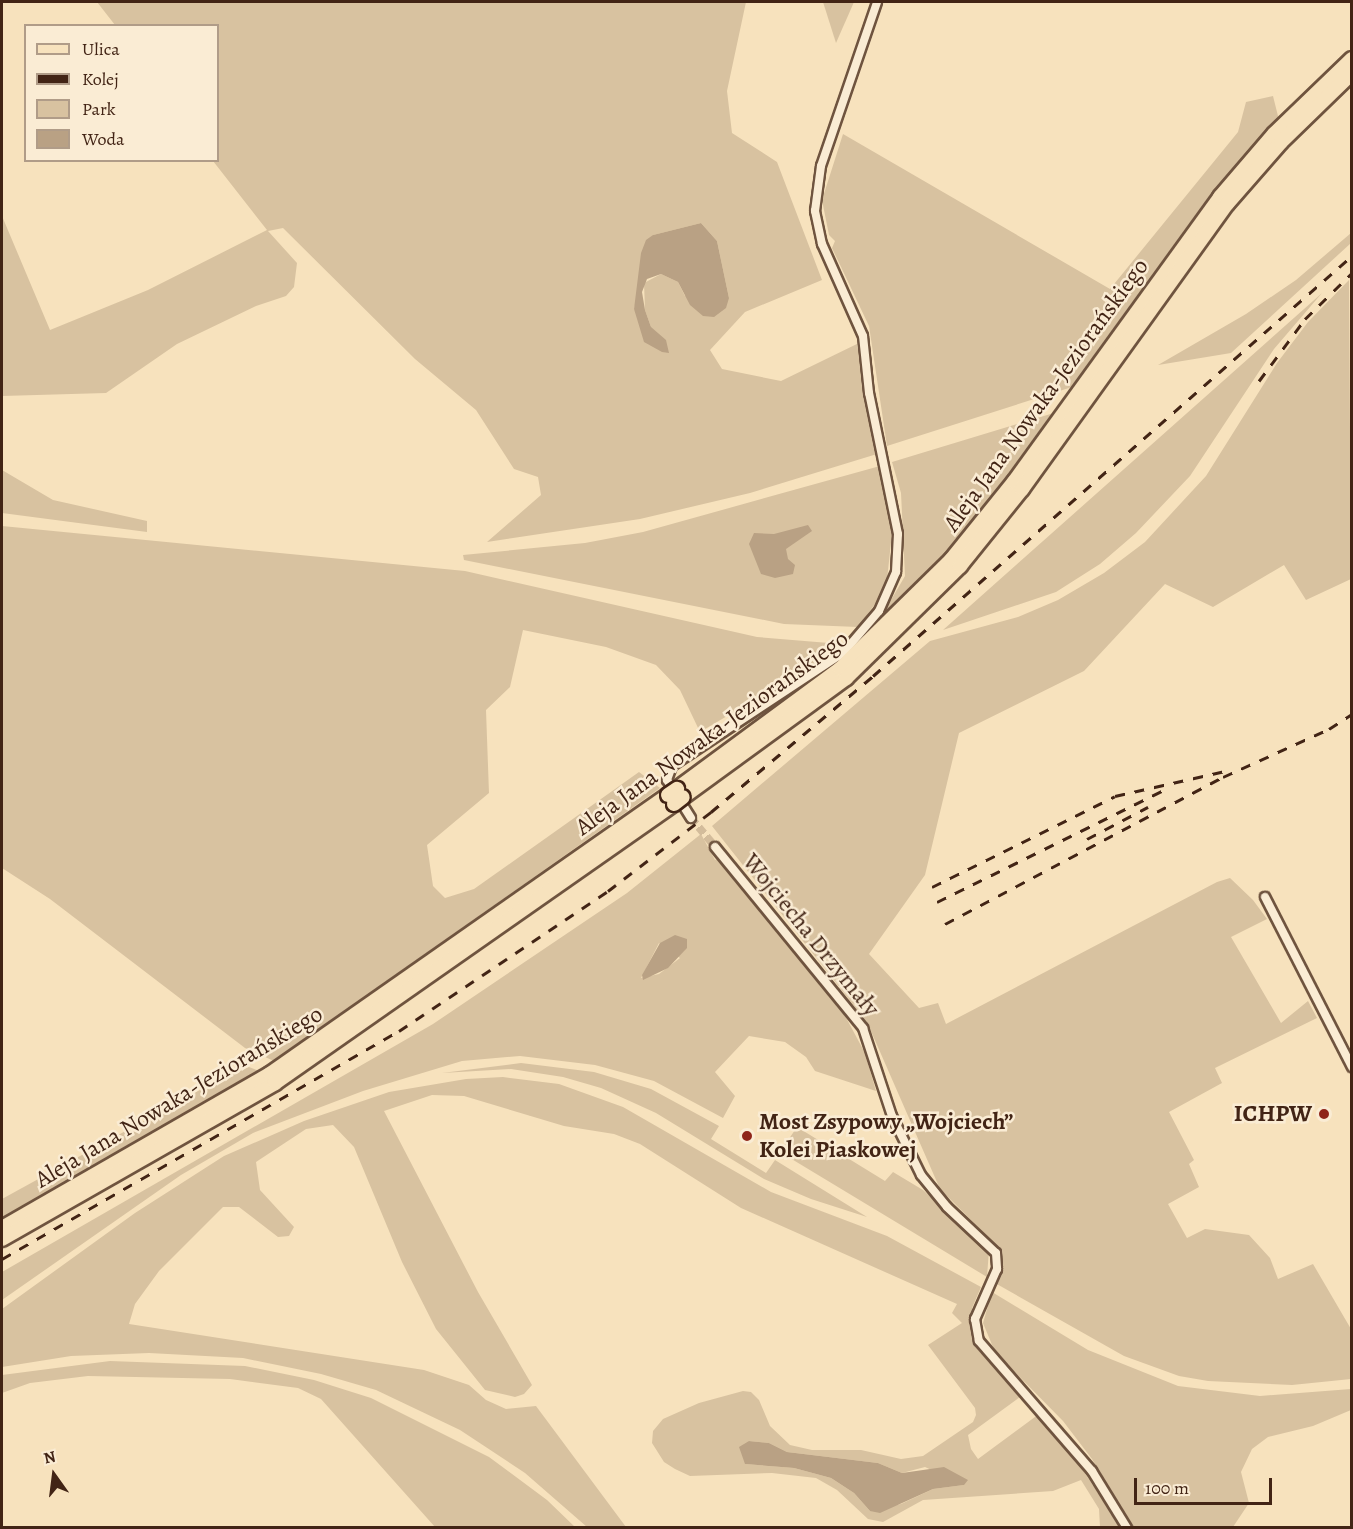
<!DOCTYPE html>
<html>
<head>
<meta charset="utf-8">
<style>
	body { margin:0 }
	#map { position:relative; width:1353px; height:1529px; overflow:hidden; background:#f7e2bd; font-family:Alegreya,serif }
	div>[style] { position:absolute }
	.green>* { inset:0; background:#d8c2a0 }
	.water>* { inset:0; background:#b9a184 }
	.minor-tunnel>* { height:8px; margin-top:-4px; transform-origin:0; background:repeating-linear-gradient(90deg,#d3bc9b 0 8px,transparent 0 12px) }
	.roads { filter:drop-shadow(2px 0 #6f543f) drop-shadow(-2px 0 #6f543f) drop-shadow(0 2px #6f543f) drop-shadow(0 -2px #6f543f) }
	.minor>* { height:8px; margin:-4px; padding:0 4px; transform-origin:4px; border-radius:4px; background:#faecd4 }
	.primary>* { height:14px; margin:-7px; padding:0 7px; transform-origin:7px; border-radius:7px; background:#f7e2bd }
	.rail>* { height:3px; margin-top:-1.5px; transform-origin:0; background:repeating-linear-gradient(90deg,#422415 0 10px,transparent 0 20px) }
	.bridges { filter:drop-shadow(2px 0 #422415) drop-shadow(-2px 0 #422415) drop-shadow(0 2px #422415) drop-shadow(0 -2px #422415) }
	.primary-bridge>* { height:14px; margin:-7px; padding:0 7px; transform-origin:7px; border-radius:7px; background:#f7e2bd }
	.dots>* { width:16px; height:16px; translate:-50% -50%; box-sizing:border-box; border:3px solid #faecd4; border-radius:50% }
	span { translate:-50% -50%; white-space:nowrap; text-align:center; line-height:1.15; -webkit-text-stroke:5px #faecd4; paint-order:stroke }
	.street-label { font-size:24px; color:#422415 }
	.poi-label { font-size:24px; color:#422415; font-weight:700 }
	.right { translate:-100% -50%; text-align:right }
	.left { translate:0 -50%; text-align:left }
	.frame { position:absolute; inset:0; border:3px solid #422415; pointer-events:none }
	.legend { position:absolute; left:24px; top:24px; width:195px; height:138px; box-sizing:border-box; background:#faecd4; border:2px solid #b09c88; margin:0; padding:8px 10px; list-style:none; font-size:18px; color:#422415 }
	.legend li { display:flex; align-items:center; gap:12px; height:30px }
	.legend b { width:30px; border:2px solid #b09c88 }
	.north { position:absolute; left:24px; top:1445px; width:60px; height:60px; -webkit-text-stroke:4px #faecd4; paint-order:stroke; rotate:346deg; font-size:16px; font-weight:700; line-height:24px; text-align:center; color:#422415 }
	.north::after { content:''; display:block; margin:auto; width:21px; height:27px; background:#422415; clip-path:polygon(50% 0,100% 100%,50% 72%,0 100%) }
	.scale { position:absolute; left:1134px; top:1478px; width:138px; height:27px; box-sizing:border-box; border:3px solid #422415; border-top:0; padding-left:8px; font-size:18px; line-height:21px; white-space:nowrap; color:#422415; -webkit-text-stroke:4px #faecd4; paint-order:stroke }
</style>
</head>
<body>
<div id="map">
	<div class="green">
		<div style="clip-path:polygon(evenodd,97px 2px,746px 2px,727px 91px,732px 133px,777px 162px,822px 280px,745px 312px,710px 350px,722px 369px,781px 381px,861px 342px,877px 454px,750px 493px,640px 519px,487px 542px,541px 495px,538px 477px,514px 469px,476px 410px,415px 359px,283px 228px,268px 231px,297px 263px,294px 287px,286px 296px,256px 306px,177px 344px,106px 393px,2px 396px,2px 216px,50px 330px,148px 290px,267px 230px,213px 161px,218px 160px,218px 26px,115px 25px,97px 2px,701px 223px,717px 241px,729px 298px,685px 296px,678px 282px,661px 274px,644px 283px,645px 310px,651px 327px,634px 309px,653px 235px,701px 223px)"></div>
		<div style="clip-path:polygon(823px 2px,854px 2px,836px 43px)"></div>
		<div style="clip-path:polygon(1273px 96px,1279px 120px,1249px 152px,1131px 304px,1072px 387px,887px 446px,869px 326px,832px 248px,835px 241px,829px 235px,822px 200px,843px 134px,1110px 289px,1238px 132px,1246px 102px)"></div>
		<div style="clip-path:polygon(1351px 233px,1351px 243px,1231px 353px,1158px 365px,1246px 314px,1296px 280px)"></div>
		<div style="clip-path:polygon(1349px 280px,1351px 579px,1306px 600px,1284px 565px,1213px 607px,1165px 584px,1084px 671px,959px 733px,925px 875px,869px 954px,919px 1008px,938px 1003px,946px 1024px,1217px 882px,1230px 878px,1253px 900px,1267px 919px,1231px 937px,1281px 1023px,1308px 1001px,1317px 1018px,1215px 1068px,1222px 1083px,1169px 1112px,1194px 1160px,1189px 1164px,1199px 1187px,1168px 1204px,1187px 1238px,1205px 1229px,1249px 1235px,1270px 1258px,1278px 1279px,1313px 1264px,1351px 1329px,1351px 1379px,1292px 1385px,1208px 1381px,1179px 1376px,1124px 1356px,995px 1283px,1003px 1260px,1000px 1249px,940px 1189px,867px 1022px,712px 826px,930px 641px,1018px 617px,1058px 600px,1104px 573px,1145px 542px,1206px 476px,1277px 363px,1308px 322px)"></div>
		<div style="clip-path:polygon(1322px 293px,1274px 349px,1190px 476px,1136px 533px,1100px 564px,1056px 592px,943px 630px)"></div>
		<div style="clip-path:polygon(1057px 412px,956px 543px,873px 631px,905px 576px,901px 493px,892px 462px)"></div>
		<div style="clip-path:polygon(880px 466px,892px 533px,886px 589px,858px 627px,784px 624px,464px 560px,463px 555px,585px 543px,643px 532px)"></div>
		<div style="clip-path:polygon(2px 470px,53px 500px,147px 521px,147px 532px,2px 513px)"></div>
		<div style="clip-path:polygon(2px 526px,465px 571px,757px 637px,841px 644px,829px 656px,700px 732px,680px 690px,656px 665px,606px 647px,523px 630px,510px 687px,486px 710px,489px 793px,427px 845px,433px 886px,445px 898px,474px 889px,639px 772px,660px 788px,274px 1061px,245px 1048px,50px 899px,2px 868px)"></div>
		<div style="clip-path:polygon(evenodd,701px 834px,715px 860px,719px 858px,843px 1012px,865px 1053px,876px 1091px,815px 1071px,806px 1057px,785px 1042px,749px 1036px,715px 1072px,735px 1096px,723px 1118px,654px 1081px,595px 1065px,520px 1056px,462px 1061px,363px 1091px,253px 1133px,181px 1175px,2px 1300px,2px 1272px,433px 1024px,627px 893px,701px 834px,659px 943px,680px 958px,659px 974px,641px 978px,659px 943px)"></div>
		<div style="clip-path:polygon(521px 1063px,594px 1072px,651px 1089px,719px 1126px,711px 1139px,766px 1173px,775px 1160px,867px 1217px,811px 1199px,764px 1179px,656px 1113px,601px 1088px,563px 1077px,511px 1069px,442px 1073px)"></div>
		<div style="clip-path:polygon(249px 1067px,259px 1071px,2px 1218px,2px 1199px,218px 1080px)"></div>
		<div style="clip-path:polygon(evenodd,503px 1077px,559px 1084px,623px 1107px,771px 1192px,887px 1236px,981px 1287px,972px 1308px,972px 1331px,978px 1350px,1020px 1397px,968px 1435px,971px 1449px,978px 1459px,1039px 1414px,1077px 1461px,1120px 1527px,1100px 1527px,1099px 1509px,1081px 1480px,1053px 1491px,923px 1500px,883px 1522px,868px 1519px,837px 1490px,816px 1478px,772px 1473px,690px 1476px,675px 1469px,664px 1462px,652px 1443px,653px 1431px,663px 1419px,699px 1403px,743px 1391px,751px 1392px,759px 1400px,770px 1426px,790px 1445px,812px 1450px,861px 1450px,901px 1459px,923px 1456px,973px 1422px,976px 1415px,975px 1408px,928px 1345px,962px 1323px,952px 1313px,957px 1304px,741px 1208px,640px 1144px,614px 1134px,564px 1126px,464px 1096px,432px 1095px,384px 1111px,478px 1292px,532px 1385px,524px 1394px,515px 1397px,485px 1390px,436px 1329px,402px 1262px,354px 1147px,333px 1125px,306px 1129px,256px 1162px,260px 1190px,294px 1227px,289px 1236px,278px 1237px,239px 1207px,223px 1207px,159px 1271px,135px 1304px,129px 1324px,424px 1370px,469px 1385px,486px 1400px,506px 1409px,536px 1406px,626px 1527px,587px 1527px,525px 1473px,460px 1430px,376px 1390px,321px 1374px,243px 1358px,149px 1353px,71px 1356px,2px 1367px,2px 1309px,135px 1213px,224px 1156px,304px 1121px,389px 1092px,466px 1079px,503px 1077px,749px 1441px,769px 1443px,787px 1452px,878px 1463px,902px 1473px,925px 1467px,964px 1485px,933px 1489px,901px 1504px,870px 1511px,854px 1493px,831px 1478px,794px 1468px,745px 1464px,749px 1441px)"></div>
		<div style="clip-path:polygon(797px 1127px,885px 1181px,893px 1172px,923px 1190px,989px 1250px,987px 1277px,780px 1152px)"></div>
		<div style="clip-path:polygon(992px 1292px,1088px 1350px,1178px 1386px,1260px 1396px,1351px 1389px,1351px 1410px,1313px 1426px,1268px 1437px,1252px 1449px,1241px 1472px,1249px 1503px,1233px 1527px,1133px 1527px,1092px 1459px,1063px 1421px,995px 1352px,983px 1323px)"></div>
		<div style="clip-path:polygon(110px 1361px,245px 1366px,314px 1380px,371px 1398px,489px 1457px,547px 1500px,575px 1527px,435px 1527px,321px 1399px,298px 1388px,230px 1379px,88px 1376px,30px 1383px,2px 1393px,2px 1375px)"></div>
	</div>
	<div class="water">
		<div style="clip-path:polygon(701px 223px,717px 241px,729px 298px,726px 308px,714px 317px,703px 316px,690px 305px,678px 282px,661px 274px,647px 279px,642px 292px,645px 310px,651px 327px,666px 340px,669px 353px,662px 352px,644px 342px,634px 309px,641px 253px,646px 240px,653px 235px)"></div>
		<div style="clip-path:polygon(808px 525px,812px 531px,786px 549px,788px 559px,795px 565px,793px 574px,775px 578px,761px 574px,749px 544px,754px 533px,774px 534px)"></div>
		<div style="clip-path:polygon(675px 935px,687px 939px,687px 948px,668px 968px,643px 980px,642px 975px,660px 943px)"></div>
		<div style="clip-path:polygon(749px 1441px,769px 1443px,787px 1452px,878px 1463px,902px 1473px,944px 1467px,968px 1480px,964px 1485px,933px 1489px,880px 1513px,870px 1511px,854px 1493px,831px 1478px,794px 1468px,745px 1464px,739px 1447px)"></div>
	</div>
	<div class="minor-tunnel">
		<div style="left:691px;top:818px;width:38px;rotate:50deg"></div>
	</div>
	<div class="roads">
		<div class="minor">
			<div style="left:691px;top:818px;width:45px;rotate:-122.3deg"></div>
			<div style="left:667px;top:780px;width:15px;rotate:-70deg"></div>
			<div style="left:672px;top:766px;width:205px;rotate:-33.5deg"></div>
			<div style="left:843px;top:653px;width:55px;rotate:-49.4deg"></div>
			<div style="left:879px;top:611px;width:43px;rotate:-66.4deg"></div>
			<div style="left:896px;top:572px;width:38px;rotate:-87deg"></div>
			<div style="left:898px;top:534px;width:144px;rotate:-101.6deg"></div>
			<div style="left:869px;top:393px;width:57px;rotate:-96deg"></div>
			<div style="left:863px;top:336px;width:101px;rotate:-114deg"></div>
			<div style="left:822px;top:244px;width:34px;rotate:-102deg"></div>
			<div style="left:815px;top:211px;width:45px;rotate:-82.4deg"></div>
			<div style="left:821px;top:166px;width:173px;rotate:-71.1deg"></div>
			<div style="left:715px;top:847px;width:234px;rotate:50.7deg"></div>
			<div style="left:863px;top:1028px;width:93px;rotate:71.8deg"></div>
			<div style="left:892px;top:1116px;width:66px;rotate:63.8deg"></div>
			<div style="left:921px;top:1175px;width:41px;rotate:50.9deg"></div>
			<div style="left:947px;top:1207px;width:67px;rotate:43.2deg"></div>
			<div style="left:996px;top:1253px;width:16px;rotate:86deg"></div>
			<div style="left:997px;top:1269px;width:55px;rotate:113.7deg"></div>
			<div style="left:975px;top:1319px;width:22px;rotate:80deg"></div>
			<div style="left:979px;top:1341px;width:172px;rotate:49deg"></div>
			<div style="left:1092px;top:1471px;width:67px;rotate:58.4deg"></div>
			<div style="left:1265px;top:897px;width:191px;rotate:62.9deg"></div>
		</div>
		<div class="primary">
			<div style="left:677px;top:789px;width:202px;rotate:-36.4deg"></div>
			<div style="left:840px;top:669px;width:156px;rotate:-44.5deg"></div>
			<div style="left:951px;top:560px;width:100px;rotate:-51.1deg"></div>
			<div style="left:1014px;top:482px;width:352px;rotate:-54.1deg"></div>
			<div style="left:1220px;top:197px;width:83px;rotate:-49.4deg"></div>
			<div style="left:1274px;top:134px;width:108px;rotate:-43.9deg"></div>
			<div style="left:683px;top:797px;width:202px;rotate:-36.1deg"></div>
			<div style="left:846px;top:678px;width:160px;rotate:-44.5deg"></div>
			<div style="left:960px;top:566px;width:99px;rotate:-51.2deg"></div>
			<div style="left:1022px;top:489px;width:351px;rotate:-54.3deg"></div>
			<div style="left:1227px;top:204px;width:82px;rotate:-48.9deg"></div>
			<div style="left:1281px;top:142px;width:99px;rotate:-44.2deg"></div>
			<div style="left:2px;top:1228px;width:309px;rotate:-29.9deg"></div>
			<div style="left:270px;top:1074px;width:486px;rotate:-35deg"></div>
			<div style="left:2px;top:1239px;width:314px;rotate:-29.7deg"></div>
			<div style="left:275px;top:1083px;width:487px;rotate:-35deg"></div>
		</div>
	</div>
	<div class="rail">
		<div style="left:1259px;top:381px;width:77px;rotate:-53.4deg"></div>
		<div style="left:1305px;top:319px;width:66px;rotate:-44.4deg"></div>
		<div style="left:1087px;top:839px;width:69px;rotate:-27.7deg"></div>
		<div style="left:932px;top:887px;width:204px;rotate:-26.4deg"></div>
		<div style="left:1115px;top:796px;width:113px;rotate:-12.8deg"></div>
		<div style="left:937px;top:902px;width:251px;rotate:-26.3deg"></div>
		<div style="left:945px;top:924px;width:314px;rotate:-27.9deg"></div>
		<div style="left:1223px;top:777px;width:116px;rotate:-24.4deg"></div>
		<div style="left:1329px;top:729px;width:27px;rotate:-33deg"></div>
		<div style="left:2px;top:1259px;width:458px;rotate:-29.9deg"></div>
		<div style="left:399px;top:1031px;width:252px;rotate:-33.8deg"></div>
		<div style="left:608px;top:891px;width:130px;rotate:-37.5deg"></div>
		<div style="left:711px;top:812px;width:212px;rotate:-40deg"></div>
		<div style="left:873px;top:676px;width:637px;rotate:-41.25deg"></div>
	</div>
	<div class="bridges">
		<div class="primary-bridge">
			<div style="left:668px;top:795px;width:11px;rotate:-34deg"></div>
			<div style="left:674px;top:804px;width:11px;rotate:-38deg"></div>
		</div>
	</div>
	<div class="dots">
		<div style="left:1324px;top:1114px;background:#8f2418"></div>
		<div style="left:747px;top:1136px;background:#8f2418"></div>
	</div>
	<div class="street-label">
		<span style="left:1046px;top:395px;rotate:-54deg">Aleja Jana Nowaka-Jeziorańskiego</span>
		<span style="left:712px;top:733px;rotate:-36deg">Aleja Jana Nowaka-Jeziorańskiego</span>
		<span style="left:811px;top:935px;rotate:51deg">Wojciecha Drzymały</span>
		<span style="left:179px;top:1097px;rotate:-31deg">Aleja Jana Nowaka-Jeziorańskiego</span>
	</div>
	<div class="poi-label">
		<span class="right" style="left:1312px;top:1114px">ICHPW</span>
		<span class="left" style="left:759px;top:1136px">Most Zsypowy „Wojciech”<br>Kolei Piaskowej</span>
	</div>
	<div class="frame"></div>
	<ul class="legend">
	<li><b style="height:8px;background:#f7e2bd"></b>Ulica</li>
	<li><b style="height:8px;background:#422415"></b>Kolej</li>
	<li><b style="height:16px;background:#d8c2a0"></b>Park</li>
	<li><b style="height:16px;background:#b9a184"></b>Woda</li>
	</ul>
	<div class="north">N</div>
	<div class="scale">100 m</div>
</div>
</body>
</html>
